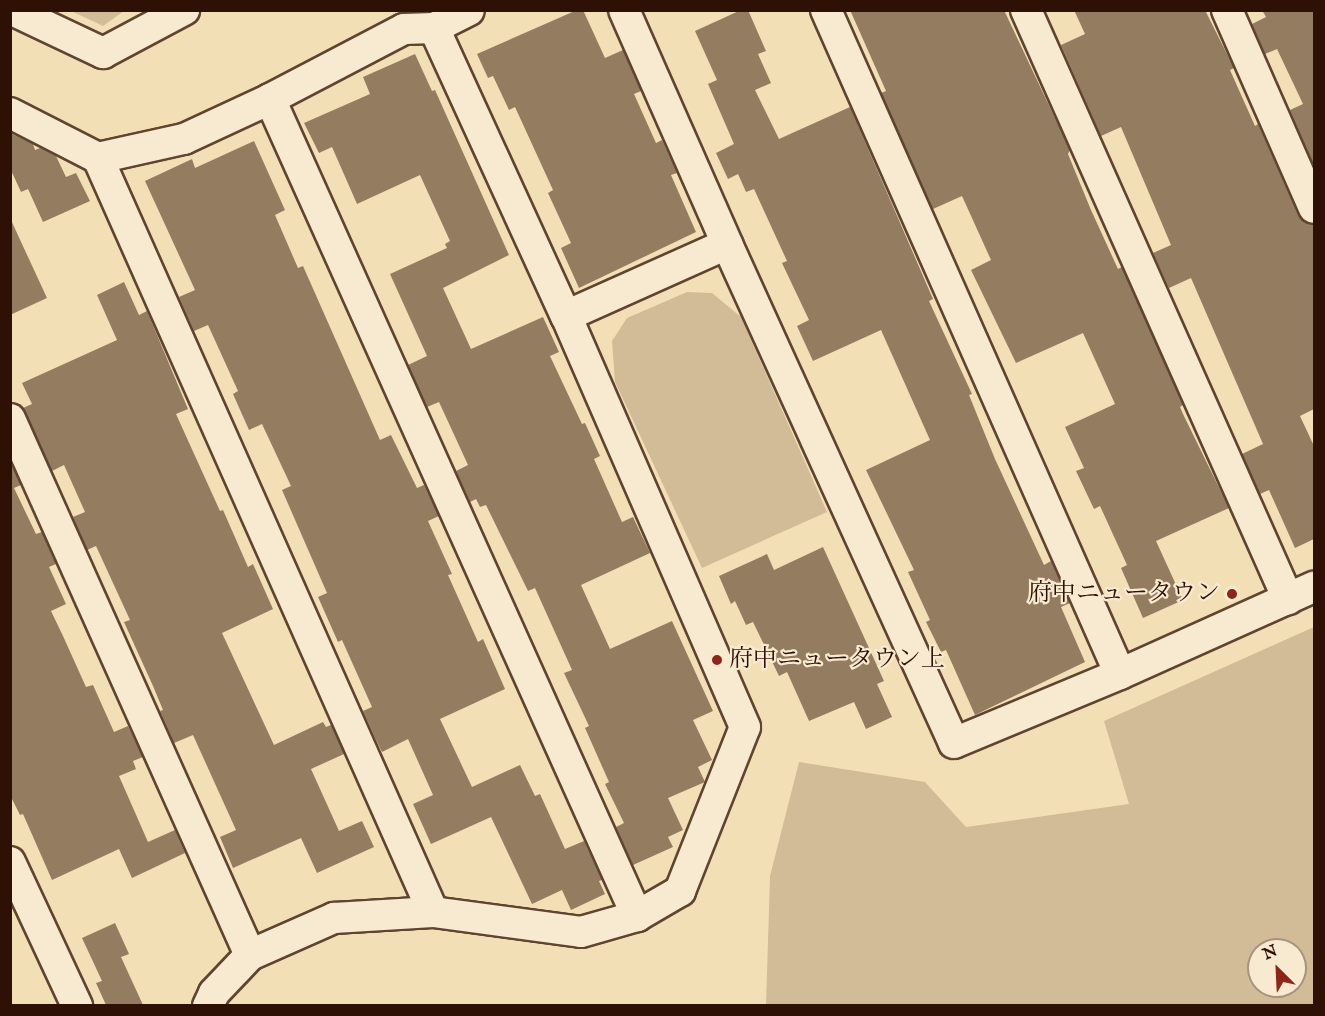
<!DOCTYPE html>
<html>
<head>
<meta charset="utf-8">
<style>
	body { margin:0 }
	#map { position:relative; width:1325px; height:1016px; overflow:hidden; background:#f3dfb6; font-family:"IM FELL English","Noto Serif JP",serif }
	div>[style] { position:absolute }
	.green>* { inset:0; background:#d2bc98 }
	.building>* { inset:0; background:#947c61 }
	.roads { filter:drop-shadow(2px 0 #5f4430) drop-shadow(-2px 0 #5f4430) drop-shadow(0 2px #5f4430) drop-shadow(0 -2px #5f4430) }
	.street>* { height:30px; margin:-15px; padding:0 15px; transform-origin:15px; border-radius:15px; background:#f7ead0 }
	.dots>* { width:16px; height:16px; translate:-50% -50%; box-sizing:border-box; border:3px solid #f7ead0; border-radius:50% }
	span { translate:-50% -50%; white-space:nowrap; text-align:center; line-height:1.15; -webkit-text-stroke:4.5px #f7ead0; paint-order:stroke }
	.poi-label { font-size:24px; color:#2e1104 }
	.right { translate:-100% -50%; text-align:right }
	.left { translate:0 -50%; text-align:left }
	.frame { position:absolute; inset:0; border:12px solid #2e1104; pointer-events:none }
	.north { position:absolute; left:1247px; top:938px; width:60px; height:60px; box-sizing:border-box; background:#f7ead0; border:2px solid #a7937e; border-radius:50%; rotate:336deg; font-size:16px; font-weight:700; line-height:24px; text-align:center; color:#2e1104 }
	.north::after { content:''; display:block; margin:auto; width:21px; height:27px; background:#8f2418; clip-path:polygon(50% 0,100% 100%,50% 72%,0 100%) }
</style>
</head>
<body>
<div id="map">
	<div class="green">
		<div style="clip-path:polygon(71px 11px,124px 11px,103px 26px)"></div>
		<div style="clip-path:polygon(687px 292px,712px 293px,741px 317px,827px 512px,702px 568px,615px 382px,612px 341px,627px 318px)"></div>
		<div style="clip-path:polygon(evenodd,1314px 627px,1314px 1005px,766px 1005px,770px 876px,799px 762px,925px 782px,966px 827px,1129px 804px,1104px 721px,1314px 627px,1259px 950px,1295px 950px,1295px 986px,1259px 986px,1259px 950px)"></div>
	</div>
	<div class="building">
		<div style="clip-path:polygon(577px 10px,583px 10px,605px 58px,623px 50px,641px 91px,634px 94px,656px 143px,662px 140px,677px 173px,671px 175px,696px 232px,579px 288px,561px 248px,571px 243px,548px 193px,553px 190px,515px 107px,509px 110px,493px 76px,488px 78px,477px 54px)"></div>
		<div style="clip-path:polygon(741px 10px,748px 10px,766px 51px,758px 54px,771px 83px,755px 90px,779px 139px,850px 107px,933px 299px,929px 301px,972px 394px,969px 395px,995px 459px,1044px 565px,1051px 561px,1070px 603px,1061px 607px,1085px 662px,975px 715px,946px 650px,941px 652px,926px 622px,930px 620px,908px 572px,914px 570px,866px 470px,930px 440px,881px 330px,813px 361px,797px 326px,809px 320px,782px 263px,787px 261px,754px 189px,746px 192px,738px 174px,728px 179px,716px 153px,734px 144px,708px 84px,717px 80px,695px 31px)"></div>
		<div style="clip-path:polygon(850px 10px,1004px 10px,1070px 150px,1068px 154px,1091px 210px,1118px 269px,1122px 267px,1183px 405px,1180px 407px,1183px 414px,1229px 508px,1156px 541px,1183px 600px,1143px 618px,1121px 568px,1127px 565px,1100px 506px,1094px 509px,1076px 471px,1084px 468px,1065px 427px,1115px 404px,1083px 333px,1016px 363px,971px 270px,991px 260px,962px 196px,933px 209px,881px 93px,886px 91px)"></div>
		<div style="clip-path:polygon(1074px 10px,1205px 10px,1234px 68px,1230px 70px,1255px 126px,1258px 124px,1298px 215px,1304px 222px,1314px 225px,1314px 409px,1300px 416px,1314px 446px,1314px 539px,1295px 548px,1269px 490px,1260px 494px,1242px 454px,1263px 444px,1191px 278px,1169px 288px,1153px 253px,1171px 245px,1121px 127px,1101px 136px,1061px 45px,1085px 34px)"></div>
		<div style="clip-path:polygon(1262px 10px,1314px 10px,1314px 166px,1290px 110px,1303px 104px,1277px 49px,1265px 54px,1252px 24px,1266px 17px)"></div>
		<div style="clip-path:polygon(415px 54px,432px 91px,435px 90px,509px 255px,443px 288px,471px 349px,543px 317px,559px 352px,550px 356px,582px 424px,585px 423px,600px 456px,594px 459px,622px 522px,633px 517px,650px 553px,581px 585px,610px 649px,672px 621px,713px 711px,693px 720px,712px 760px,698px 767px,705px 782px,668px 798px,683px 830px,668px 837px,673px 847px,633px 865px,616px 827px,624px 823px,605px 784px,609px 782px,585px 728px,589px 726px,564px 673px,572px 670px,535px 588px,528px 591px,486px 505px,480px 507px,476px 499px,470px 502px,456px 471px,468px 465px,439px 402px,427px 407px,408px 365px,427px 356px,390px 274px,447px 248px,445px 244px,450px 241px,420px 175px,357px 204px,332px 147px,319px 153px,304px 123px,370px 94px,363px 77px)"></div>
		<div style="clip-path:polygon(10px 133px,33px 144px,35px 150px,40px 148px,56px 156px,66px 177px,76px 173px,90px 201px,43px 222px,28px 189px,21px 192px,10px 168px)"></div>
		<div style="clip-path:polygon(254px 141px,285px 210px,275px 215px,298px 268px,303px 266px,380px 440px,391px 435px,417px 488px,424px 485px,439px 516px,428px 521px,452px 574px,448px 575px,478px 642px,483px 639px,505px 689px,440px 719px,472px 787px,520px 765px,535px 796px,540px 794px,565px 849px,584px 841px,602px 880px,599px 881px,605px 894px,571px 910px,562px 890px,532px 904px,491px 817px,431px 844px,413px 804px,433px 795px,408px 739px,382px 752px,376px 740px,363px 711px,372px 707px,342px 640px,338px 642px,318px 597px,327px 593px,282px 490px,291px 486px,262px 424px,249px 430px,233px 394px,238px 391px,208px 325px,194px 331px,179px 297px,195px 290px,145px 181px,192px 159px,195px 168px)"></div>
		<div style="clip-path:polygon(10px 218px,47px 298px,10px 315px)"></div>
		<div style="clip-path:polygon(124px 282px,139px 315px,147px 311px,188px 409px,176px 414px,220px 511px,223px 510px,248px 567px,253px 564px,273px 609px,222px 633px,274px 745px,323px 722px,326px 727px,331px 725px,344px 754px,311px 769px,339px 831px,362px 821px,374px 847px,317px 873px,301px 838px,233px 868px,220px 837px,236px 830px,193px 735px,174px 743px,160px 711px,163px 710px,153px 686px,124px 622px,130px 620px,96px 546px,87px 550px,73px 517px,85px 512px,64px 465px,52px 471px,23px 408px,32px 404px,22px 383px,117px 340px,97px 295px)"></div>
		<div style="clip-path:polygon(10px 462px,21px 485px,14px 488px,36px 534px,42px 532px,56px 564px,49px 567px,66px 604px,51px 611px,63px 636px,86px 687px,93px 685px,114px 732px,128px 726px,143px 757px,133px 761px,136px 769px,119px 776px,148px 842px,175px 830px,185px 853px,132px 878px,119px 849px,52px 880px,23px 814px,20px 815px,10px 795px)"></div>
		<div style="clip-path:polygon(823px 547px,884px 681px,877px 684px,892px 717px,866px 729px,854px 702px,809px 721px,787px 672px,779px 676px,753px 622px,746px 625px,735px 601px,731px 604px,719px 576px,767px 554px,774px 570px)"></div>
		<div style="clip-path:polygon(115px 923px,129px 954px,121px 957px,143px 1005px,106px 1005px,96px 983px,102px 981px,82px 938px)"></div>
	</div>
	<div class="roads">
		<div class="street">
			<div style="left:12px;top:10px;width:101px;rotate:25.3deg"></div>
			<div style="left:103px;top:53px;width:92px;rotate:-28deg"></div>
			<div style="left:624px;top:10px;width:256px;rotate:66.2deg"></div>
			<div style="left:826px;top:10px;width:726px;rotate:66.12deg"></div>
			<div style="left:1026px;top:10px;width:645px;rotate:66.02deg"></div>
			<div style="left:1227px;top:10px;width:216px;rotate:66.3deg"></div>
			<div style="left:434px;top:28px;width:317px;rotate:65.4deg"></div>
			<div style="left:270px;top:99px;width:896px;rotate:65.81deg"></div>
			<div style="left:10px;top:113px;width:99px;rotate:27.1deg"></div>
			<div style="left:98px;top:158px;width:88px;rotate:-12.5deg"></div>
			<div style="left:184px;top:139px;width:95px;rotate:-24.9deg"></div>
			<div style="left:270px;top:99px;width:151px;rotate:-27.6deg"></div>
			<div style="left:404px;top:29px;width:30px;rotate:-2deg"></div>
			<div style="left:434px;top:28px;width:39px;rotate:-27deg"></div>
			<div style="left:98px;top:158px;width:825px;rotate:66.04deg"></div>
			<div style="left:10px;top:419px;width:587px;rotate:65.88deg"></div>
			<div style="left:10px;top:862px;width:159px;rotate:65deg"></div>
			<div style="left:208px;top:1006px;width:14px;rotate:-65deg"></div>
			<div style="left:214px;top:993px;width:52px;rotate:-46.5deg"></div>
			<div style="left:250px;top:955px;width:92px;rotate:-23.8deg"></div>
			<div style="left:334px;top:918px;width:99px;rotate:-3.5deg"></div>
			<div style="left:433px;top:912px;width:149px;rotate:7.7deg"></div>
			<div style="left:581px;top:932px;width:58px;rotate:-15.9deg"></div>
			<div style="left:637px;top:916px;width:50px;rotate:-30.2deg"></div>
			<div style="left:680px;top:891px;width:176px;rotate:-68.4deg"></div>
			<div style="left:745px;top:727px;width:448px;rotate:-113.5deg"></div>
			<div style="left:566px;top:316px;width:176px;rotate:-24.1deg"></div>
			<div style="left:727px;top:244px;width:548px;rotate:65.54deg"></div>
			<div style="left:954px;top:743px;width:180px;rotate:-22.6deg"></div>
			<div style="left:1120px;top:674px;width:213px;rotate:-24.2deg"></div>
		</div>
	</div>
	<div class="dots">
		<div style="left:1232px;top:594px;background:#8f2418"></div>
		<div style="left:717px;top:660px;background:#8f2418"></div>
	</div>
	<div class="poi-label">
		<span class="right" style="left:1220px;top:594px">府中ニュータウン</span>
		<span class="left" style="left:729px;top:660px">府中ニュータウン上</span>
	</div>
	<div class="frame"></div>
	<div class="north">N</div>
</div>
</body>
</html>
